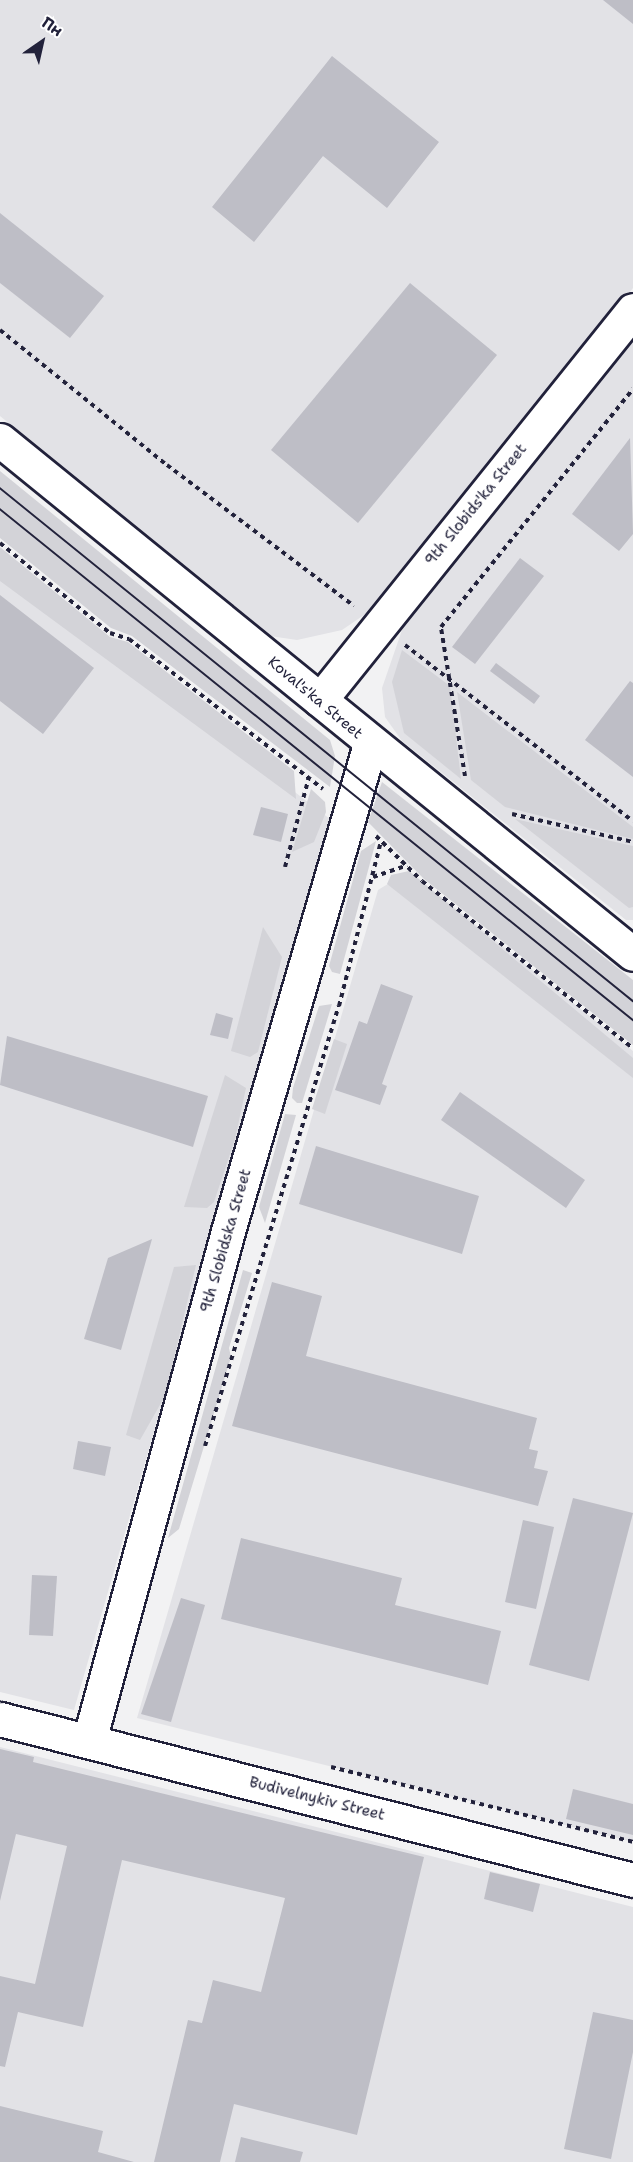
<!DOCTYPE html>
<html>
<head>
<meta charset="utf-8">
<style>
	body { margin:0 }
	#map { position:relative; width:633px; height:2162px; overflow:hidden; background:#f2f2f3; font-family:"Shantell Sans",sans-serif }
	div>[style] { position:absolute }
	.built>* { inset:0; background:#e2e2e6 }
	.green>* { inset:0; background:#d3d3d8 }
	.building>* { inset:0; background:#bebec6 }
	.path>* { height:4px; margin-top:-2px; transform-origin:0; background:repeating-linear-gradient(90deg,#22223b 0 4.5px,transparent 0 9px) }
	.roads { filter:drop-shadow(2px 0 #22223b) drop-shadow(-2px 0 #22223b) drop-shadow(0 2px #22223b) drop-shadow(0 -2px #22223b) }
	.minor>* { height:33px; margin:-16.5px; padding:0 16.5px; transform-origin:16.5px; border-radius:16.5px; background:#fff }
	.tram>* { height:1.5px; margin:-0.75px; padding:0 0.75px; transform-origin:0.75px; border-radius:0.75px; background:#22223b }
	span { translate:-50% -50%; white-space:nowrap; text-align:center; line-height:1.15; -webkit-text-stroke:4.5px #fff; paint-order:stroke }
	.street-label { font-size:15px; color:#22223b }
	.north { position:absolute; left:12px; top:12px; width:60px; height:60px; -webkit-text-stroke:4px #fff; paint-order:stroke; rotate:34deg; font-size:16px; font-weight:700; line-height:24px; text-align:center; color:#22223b }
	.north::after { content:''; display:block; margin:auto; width:21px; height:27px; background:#22223b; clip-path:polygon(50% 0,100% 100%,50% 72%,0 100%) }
</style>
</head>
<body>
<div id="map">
	<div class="built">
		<div style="clip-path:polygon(0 0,633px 0,633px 288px,383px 602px,342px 630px,297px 640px,270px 636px,0 416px)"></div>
		<div style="clip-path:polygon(633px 328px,633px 920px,626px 920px,402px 741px,385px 717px,382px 688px,411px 604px)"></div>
		<div style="clip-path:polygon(0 566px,330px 819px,74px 1710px,0 1692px)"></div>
		<div style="clip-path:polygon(409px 871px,633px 1051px,633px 1842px,137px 1718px,378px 890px)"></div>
		<div style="clip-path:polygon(0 1747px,633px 1907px,633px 2162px,0 2162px)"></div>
	</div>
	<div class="green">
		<div style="clip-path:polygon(0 471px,330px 740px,335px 756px,330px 787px,132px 636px,111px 628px,0 538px)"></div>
		<div style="clip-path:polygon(0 547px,110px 637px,128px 642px,294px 771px,296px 799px,0 581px)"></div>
		<div style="clip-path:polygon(402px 650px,450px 686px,461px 779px,404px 733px,392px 682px)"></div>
		<div style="clip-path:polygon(457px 692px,633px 827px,633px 839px,505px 807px,471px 780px)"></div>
		<div style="clip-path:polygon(382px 782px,633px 980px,633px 1045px,424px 879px,368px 822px)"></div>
		<div style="clip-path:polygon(311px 789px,325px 802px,326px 812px,314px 842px,292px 852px)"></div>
		<div style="clip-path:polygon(515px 819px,633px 846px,633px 907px,629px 908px)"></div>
		<div style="clip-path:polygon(376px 841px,340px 974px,332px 972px,329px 966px,361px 851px)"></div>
		<div style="clip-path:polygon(409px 871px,633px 1058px,633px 1078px,387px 884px,391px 875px)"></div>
		<div style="clip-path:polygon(263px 927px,282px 957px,258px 1052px,250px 1057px,231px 1051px)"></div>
		<div style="clip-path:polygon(332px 1004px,302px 1103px,297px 1103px,292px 1098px,293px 1088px,319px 1006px)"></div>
		<div style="clip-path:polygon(334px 1039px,347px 1044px,325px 1114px,312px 1109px)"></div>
		<div style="clip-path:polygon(225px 1075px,246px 1088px,235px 1139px,214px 1202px,207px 1208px,184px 1207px)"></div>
		<div style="clip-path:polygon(285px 1114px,296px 1115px,265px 1223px,259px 1207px)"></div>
		<div style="clip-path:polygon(196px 1265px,165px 1396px,140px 1440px,126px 1435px,174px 1267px)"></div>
		<div style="clip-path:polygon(243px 1270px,252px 1273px,229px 1348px,231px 1357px,179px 1529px,168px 1538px)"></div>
	</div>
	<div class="building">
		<div style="clip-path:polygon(603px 0,633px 0,633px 24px)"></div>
		<div style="clip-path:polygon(332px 56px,439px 142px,387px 208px,323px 156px,254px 242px,212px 207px)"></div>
		<div style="clip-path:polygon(0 213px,104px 296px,70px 338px,0 283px)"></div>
		<div style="clip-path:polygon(410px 283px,497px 355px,358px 523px,271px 450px)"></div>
		<div style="clip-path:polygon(630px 438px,633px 534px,619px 551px,572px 514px)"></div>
		<div style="clip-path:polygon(520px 558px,544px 576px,475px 664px,452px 647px)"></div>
		<div style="clip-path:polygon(0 595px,94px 668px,43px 734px,0 701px)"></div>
		<div style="clip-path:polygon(496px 663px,540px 696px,534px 704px,490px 671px)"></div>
		<div style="clip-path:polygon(630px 681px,633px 683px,633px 777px,585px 740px)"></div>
		<div style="clip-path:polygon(261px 807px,288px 814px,281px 842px,253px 835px)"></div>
		<div style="clip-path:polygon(381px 984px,413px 996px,382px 1084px,387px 1086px,380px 1105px,335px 1090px,359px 1021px,367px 1024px)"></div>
		<div style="clip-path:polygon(216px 1013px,233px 1018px,228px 1039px,210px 1035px)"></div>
		<div style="clip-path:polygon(7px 1036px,208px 1096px,193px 1147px,0 1085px)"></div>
		<div style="clip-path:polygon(460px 1092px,585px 1180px,566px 1208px,441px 1120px)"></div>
		<div style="clip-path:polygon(316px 1146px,479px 1196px,462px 1254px,299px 1204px)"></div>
		<div style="clip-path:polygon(152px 1239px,121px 1350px,84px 1339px,108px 1258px)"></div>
		<div style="clip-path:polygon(272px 1282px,322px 1296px,306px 1356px,537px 1418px,529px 1449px,538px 1451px,534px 1468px,548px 1471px,538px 1506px,232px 1426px)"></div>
		<div style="clip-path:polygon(78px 1441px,111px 1447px,105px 1476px,73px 1469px)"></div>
		<div style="clip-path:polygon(573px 1498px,633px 1513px,589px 1681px,529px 1665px)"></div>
		<div style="clip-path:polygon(523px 1520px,554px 1527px,536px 1609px,505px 1602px)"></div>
		<div style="clip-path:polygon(241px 1538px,402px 1578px,395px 1605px,501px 1631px,488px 1685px,221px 1619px)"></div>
		<div style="clip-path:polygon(32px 1575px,57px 1576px,53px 1636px,29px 1635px)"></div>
		<div style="clip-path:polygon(181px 1598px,205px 1605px,171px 1722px,141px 1714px)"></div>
		<div style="clip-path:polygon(0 1749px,34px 1757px,33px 1762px,424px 1857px,357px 2135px,234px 2104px,220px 2162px,154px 2162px,188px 2020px,202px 2023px,213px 1980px,261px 1992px,285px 1898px,122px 1860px,83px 2027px,18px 2012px,5px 2067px,0 2066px,0 1976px,35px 1984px,67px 1846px,16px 1834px,0 1901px)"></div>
		<div style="clip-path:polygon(573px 1789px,633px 1804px,633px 1835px,566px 1819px)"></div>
		<div style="clip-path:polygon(490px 1872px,540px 1884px,533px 1912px,484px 1899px)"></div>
		<div style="clip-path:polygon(593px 2012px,633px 2020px,633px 2052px,611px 2159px,564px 2149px)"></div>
		<div style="clip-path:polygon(0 2106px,103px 2131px,98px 2152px,134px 2162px,0 2162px)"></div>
		<div style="clip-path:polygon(241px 2137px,303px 2152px,300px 2162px,235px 2162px)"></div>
	</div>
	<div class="path">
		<div style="left:0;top:330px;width:215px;rotate:39deg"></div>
		<div style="left:167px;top:465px;width:234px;rotate:37deg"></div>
		<div style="left:0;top:543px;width:142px;rotate:39.3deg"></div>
		<div style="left:110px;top:633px;width:20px;rotate:18deg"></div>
		<div style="left:129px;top:639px;width:245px;rotate:37.7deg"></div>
		<div style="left:405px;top:645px;width:288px;rotate:37.7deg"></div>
		<div style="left:465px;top:776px;width:151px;rotate:-99.2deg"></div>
		<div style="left:441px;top:627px;width:306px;rotate:-51.1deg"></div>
		<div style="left:512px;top:814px;width:124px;rotate:13deg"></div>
		<div style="left:376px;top:836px;width:64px;rotate:44.4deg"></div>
		<div style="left:422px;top:881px;width:269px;rotate:38.4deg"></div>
		<div style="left:285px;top:867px;width:93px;rotate:-75.1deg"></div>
		<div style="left:373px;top:877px;width:36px;rotate:-19deg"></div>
		<div style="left:205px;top:1446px;width:460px;rotate:-73.1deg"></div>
		<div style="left:339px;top:1006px;width:170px;rotate:-75.7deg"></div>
		<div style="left:331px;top:1767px;width:311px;rotate:13.9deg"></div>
	</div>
	<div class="roads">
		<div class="minor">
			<div style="left:0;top:440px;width:815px;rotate:39.08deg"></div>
			<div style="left:320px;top:700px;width:500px;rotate:-51.25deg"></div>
			<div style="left:0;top:1719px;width:653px;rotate:14.27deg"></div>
			<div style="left:89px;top:1741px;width:529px;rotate:-74.75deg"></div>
			<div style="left:228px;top:1231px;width:507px;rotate:-73.74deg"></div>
		</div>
	</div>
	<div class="tram">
		<div style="left:0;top:488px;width:815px;rotate:39.02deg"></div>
		<div style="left:0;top:509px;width:814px;rotate:38.91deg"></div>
	</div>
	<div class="street-label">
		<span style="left:476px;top:505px;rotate:-51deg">9th Slobids'ka Street</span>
		<span style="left:315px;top:698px;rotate:40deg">Koval's'ka Street</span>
		<span style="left:226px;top:1241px;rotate:-74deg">9th Slobidska Street</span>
		<span style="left:317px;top:1799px;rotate:14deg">Budivelnykiv Street</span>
	</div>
	<div class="north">Пн</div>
</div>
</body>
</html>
